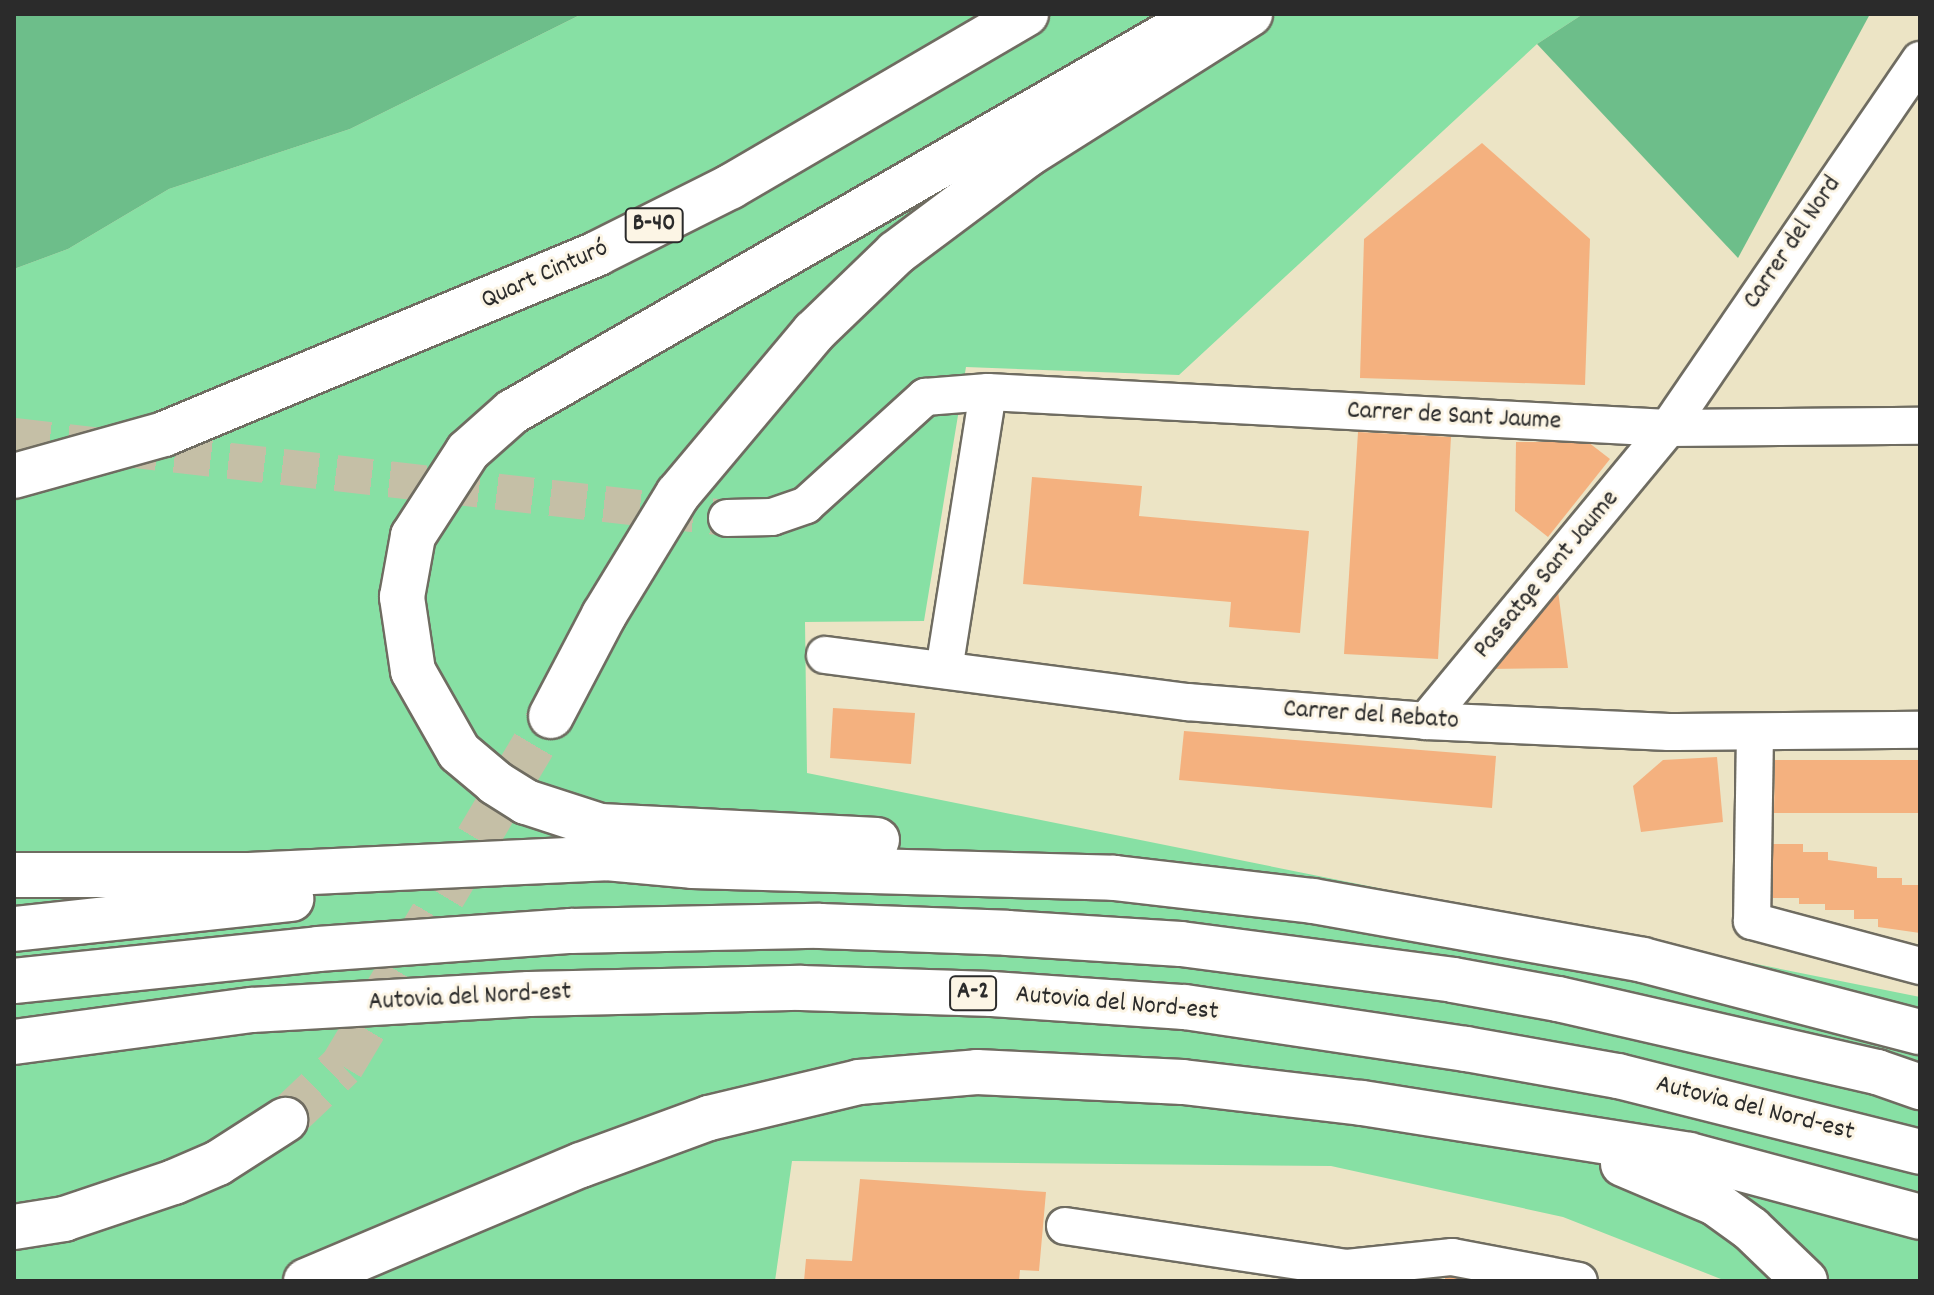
<!DOCTYPE html>
<html>
<head>
<meta charset="utf-8">
<style>
	body { margin:0 }
	#map { position:relative; width:1934px; height:1295px; overflow:hidden; background:#ece4c5; font-family:Dekko,sans-serif }
	div>[style] { position:absolute }
	.green>* { inset:0; background:#87e0a4 }
	.forest>* { inset:0; background:#6dbe8a }
	.building>* { inset:0; background:#f4b17f }
	.minor-tunnel>* { height:36px; margin-top:-18px; transform-origin:0; background:repeating-linear-gradient(90deg,#c5bfa6 0 36px,transparent 0 54px) }
	.highway-tunnel>* { height:44px; margin-top:-22px; transform-origin:0; background:repeating-linear-gradient(90deg,#c5bfa6 0 44px,transparent 0 66px) }
	.roads { filter:drop-shadow(2px 0 #6f6c61) drop-shadow(-2px 0 #6f6c61) drop-shadow(0 2px #6f6c61) drop-shadow(0 -2px #6f6c61) }
	.minor>* { height:36px; margin:-18px; padding:0 18px; transform-origin:18px; border-radius:18px; background:#fff }
	.highway>* { height:44px; margin:-22px; padding:0 22px; transform-origin:22px; border-radius:22px; background:#fff }
	span { translate:-50% -50%; white-space:nowrap; text-align:center; line-height:1.15; -webkit-text-stroke:6px #fcf5e5; paint-order:stroke }
	.shield-label span { padding:2px 6px; background:#fcf5e5; border:2px solid; border-radius:6px; -webkit-text-stroke-width:0 }
	.shield-label { font-size:24px; color:#2b2b2b; font-weight:700 }
	.street-label { font-size:26px; color:#2b2b2b }
	.frame { position:absolute; inset:0; border:16px solid #2b2b2b; pointer-events:none }
</style>
</head>
<body>
<div id="map">
	<div class="green">
		<div style="clip-path:polygon(582px 14px,1583px 14px,1537px 44px,1179px 375px,966px 367px,924px 621px,805px 622px,807px 773px,1920px 997px,1920px 1281px,1726px 1281px,1563px 1217px,1331px 1166px,792px 1161px,775px 1281px,14px 1281px,14px 269px,68px 249px,169px 189px,350px 129px)"></div>
	</div>
	<div class="forest">
		<div style="clip-path:polygon(14px 14px,582px 14px,350px 129px,169px 189px,68px 249px,14px 269px)"></div>
		<div style="clip-path:polygon(1583px 14px,1870px 14px,1738px 258px,1537px 44px)"></div>
	</div>
	<div class="building">
		<div style="clip-path:polygon(1482px 143px,1590px 239px,1585px 385px,1360px 378px,1364px 239px)"></div>
		<div style="clip-path:polygon(1358px 432px,1451px 437px,1438px 659px,1344px 654px)"></div>
		<div style="clip-path:polygon(1516px 442px,1588px 442px,1610px 459px,1548px 537px,1515px 511px)"></div>
		<div style="clip-path:polygon(1032px 477px,1142px 486px,1139px 516px,1309px 531px,1300px 633px,1229px 627px,1231px 602px,1023px 584px)"></div>
		<div style="clip-path:polygon(1556px 575px,1568px 668px,1486px 669px)"></div>
		<div style="clip-path:polygon(833px 708px,915px 713px,911px 764px,830px 758px)"></div>
		<div style="clip-path:polygon(1184px 731px,1496px 756px,1492px 808px,1179px 780px)"></div>
		<div style="clip-path:polygon(1717px 757px,1723px 822px,1641px 832px,1633px 786px,1663px 760px)"></div>
		<div style="clip-path:polygon(1775px 760px,1920px 760px,1920px 813px,1774px 813px)"></div>
		<div style="clip-path:polygon(1773px 844px,1803px 844px,1803px 852px,1828px 852px,1828px 860px,1877px 867px,1877px 878px,1902px 878px,1902px 885px,1920px 885px,1920px 933px,1878px 927px,1878px 919px,1854px 919px,1854px 910px,1825px 910px,1825px 904px,1799px 904px,1799px 898px,1773px 898px)"></div>
		<div style="clip-path:polygon(860px 1179px,1046px 1192px,1039px 1271px,1020px 1270px,1019px 1281px,804px 1281px,806px 1259px,852px 1261px)"></div>
		<div style="clip-path:polygon(1445px 1275px,1499px 1275px,1504px 1281px,1445px 1281px)"></div>
	</div>
	<div class="minor-tunnel">
		<div style="left:14px;top:436px;width:718px;rotate:6.56deg"></div>
	</div>
	<div class="highway-tunnel">
		<div style="left:285px;top:1120px;width:79px;rotate:-43.5deg"></div>
		<div style="left:342px;top:1066px;width:408px;rotate:-59.2deg"></div>
	</div>
	<div class="roads">
		<div class="minor">
			<div style="left:727px;top:518px;width:45px;rotate:-1.3deg"></div>
			<div style="left:772px;top:517px;width:36px;rotate:-19deg"></div>
			<div style="left:806px;top:505px;width:161px;rotate:-42.2deg"></div>
			<div style="left:925px;top:397px;width:63px;rotate:-4.5deg"></div>
			<div style="left:988px;top:392px;width:681px;rotate:3.03deg"></div>
			<div style="left:1668px;top:428px;width:252px;rotate:-0.5deg"></div>
			<div style="left:825px;top:655px;width:365px;rotate:7.4deg"></div>
			<div style="left:1187px;top:702px;width:240px;rotate:4.5deg"></div>
			<div style="left:1426px;top:721px;width:243px;rotate:2.6deg"></div>
			<div style="left:1669px;top:732px;width:251px;rotate:-0.5deg"></div>
			<div style="left:944px;top:670px;width:281px;rotate:-81deg"></div>
			<div style="left:1426px;top:721px;width:380px;rotate:-50.4deg"></div>
			<div style="left:1668px;top:428px;width:446px;rotate:-55.6deg"></div>
			<div style="left:1755px;top:733px;width:188px;rotate:90.9deg"></div>
			<div style="left:1752px;top:921px;width:174px;rotate:15deg"></div>
			<div style="left:1065px;top:1226px;width:285px;rotate:8.5deg"></div>
			<div style="left:1347px;top:1268px;width:106px;rotate:-6deg"></div>
			<div style="left:1452px;top:1257px;width:129px;rotate:10.7deg"></div>
		</div>
		<div class="highway">
			<div style="left:14px;top:476px;width:156px;rotate:-15.6deg"></div>
			<div style="left:164px;top:434px;width:470px;rotate:-22.6deg"></div>
			<div style="left:598px;top:253px;width:148px;rotate:-26.6deg"></div>
			<div style="left:730px;top:187px;width:343px;rotate:-30.3deg"></div>
			<div style="left:551px;top:716px;width:114px;rotate:-62.3deg"></div>
			<div style="left:604px;top:615px;width:142px;rotate:-58.6deg"></div>
			<div style="left:678px;top:494px;width:212px;rotate:-50deg"></div>
			<div style="left:814px;top:332px;width:114px;rotate:-43.9deg"></div>
			<div style="left:896px;top:253px;width:164px;rotate:-36.8deg"></div>
			<div style="left:1027px;top:155px;width:264px;rotate:-32.3deg"></div>
			<div style="left:877px;top:840px;width:277px;rotate:-177.1deg"></div>
			<div style="left:600px;top:826px;width:78px;rotate:-162deg"></div>
			<div style="left:526px;top:802px;width:36px;rotate:-148deg"></div>
			<div style="left:496px;top:783px;width:48px;rotate:-140deg"></div>
			<div style="left:459px;top:752px;width:93px;rotate:-119.6deg"></div>
			<div style="left:413px;top:671px;width:75px;rotate:-98.5deg"></div>
			<div style="left:402px;top:597px;width:62px;rotate:-79.8deg"></div>
			<div style="left:413px;top:536px;width:101px;rotate:-57.1deg"></div>
			<div style="left:468px;top:451px;width:59px;rotate:-41.6deg"></div>
			<div style="left:512px;top:412px;width:797px;rotate:-29.94deg"></div>
			<div style="left:14px;top:875px;width:235px"></div>
			<div style="left:249px;top:875px;width:357px;rotate:-2.7deg"></div>
			<div style="left:606px;top:858px;width:86px;rotate:5.3deg"></div>
			<div style="left:692px;top:866px;width:422px;rotate:1.6deg"></div>
			<div style="left:1114px;top:878px;width:200px;rotate:6.6deg"></div>
			<div style="left:1313px;top:901px;width:335px;rotate:10.1deg"></div>
			<div style="left:1643px;top:960px;width:286px;rotate:14.6deg"></div>
			<div style="left:14px;top:929px;width:279px;rotate:-6.2deg"></div>
			<div style="left:14px;top:981px;width:306px;rotate:-6deg"></div>
			<div style="left:318px;top:949px;width:254px;rotate:-4.1deg"></div>
			<div style="left:571px;top:931px;width:249px;rotate:-1.2deg"></div>
			<div style="left:820px;top:926px;width:187px;rotate:2.1deg"></div>
			<div style="left:1007px;top:933px;width:174px;rotate:3.6deg"></div>
			<div style="left:1181px;top:944px;width:274px;rotate:7.5deg"></div>
			<div style="left:1453px;top:980px;width:107px;rotate:10.3deg"></div>
			<div style="left:1558px;top:999px;width:327px;rotate:12.9deg"></div>
			<div style="left:1877px;top:1072px;width:46px;rotate:19.2deg"></div>
			<div style="left:14px;top:1042px;width:240px;rotate:-7.7deg"></div>
			<div style="left:252px;top:1010px;width:277px;rotate:-3.3deg"></div>
			<div style="left:529px;top:994px;width:272px;rotate:-1.3deg"></div>
			<div style="left:801px;top:988px;width:191px;rotate:1.8deg"></div>
			<div style="left:992px;top:994px;width:193px;rotate:3.9deg"></div>
			<div style="left:1185px;top:1007px;width:284px;rotate:8.5deg"></div>
			<div style="left:1466px;top:1049px;width:154px;rotate:10.1deg"></div>
			<div style="left:1618px;top:1076px;width:311px;rotate:14.1deg"></div>
			<div style="left:1623px;top:1164px;width:100px;rotate:23deg"></div>
			<div style="left:1715px;top:1203px;width:44px;rotate:35.8deg"></div>
			<div style="left:1751px;top:1229px;width:75px;rotate:43.9deg"></div>
			<div style="left:14px;top:1227px;width:51px;rotate:-9.1deg"></div>
			<div style="left:64px;top:1219px;width:116px;rotate:-18.6deg"></div>
			<div style="left:174px;top:1182px;width:48px;rotate:-23.4deg"></div>
			<div style="left:218px;top:1163px;width:80px;rotate:-32.7deg"></div>
			<div style="left:306px;top:1281px;width:298px;rotate:-22.9deg"></div>
			<div style="left:581px;top:1165px;width:136px;rotate:-20.2deg"></div>
			<div style="left:709px;top:1118px;width:154px;rotate:-13.5deg"></div>
			<div style="left:859px;top:1082px;width:118px;rotate:-4.8deg"></div>
			<div style="left:977px;top:1072px;width:206px;rotate:2.8deg"></div>
			<div style="left:1183px;top:1082px;width:180px;rotate:6.7deg"></div>
			<div style="left:1362px;top:1103px;width:331px;rotate:9deg"></div>
			<div style="left:1689px;top:1155px;width:239px;rotate:15deg"></div>
		</div>
	</div>
	<div class="shield-label">
		<span style="left:654px;top:225px">B-40</span>
		<span style="left:973px;top:993px">A-2</span>
	</div>
	<div class="street-label">
		<span style="left:1793px;top:243px;rotate:-56deg">Carrer del Nord</span>
		<span style="left:545px;top:275px;rotate:-24deg">Quart Cinturó</span>
		<span style="left:1454px;top:417px;rotate:3deg">Carrer de Sant Jaume</span>
		<span style="left:1547px;top:575px;rotate:-50deg">Passatge Sant Jaume</span>
		<span style="left:1371px;top:716px;rotate:4deg">Carrer del Rebato</span>
		<span style="left:470px;top:998px;rotate:-3deg">Autovia del Nord-est</span>
		<span style="left:1117px;top:1004px;rotate:5deg">Autovia del Nord-est</span>
		<span style="left:1755px;top:1109px;rotate:14deg">Autovia del Nord-est</span>
	</div>
	<div class="frame"></div>
</div>
</body>
</html>
